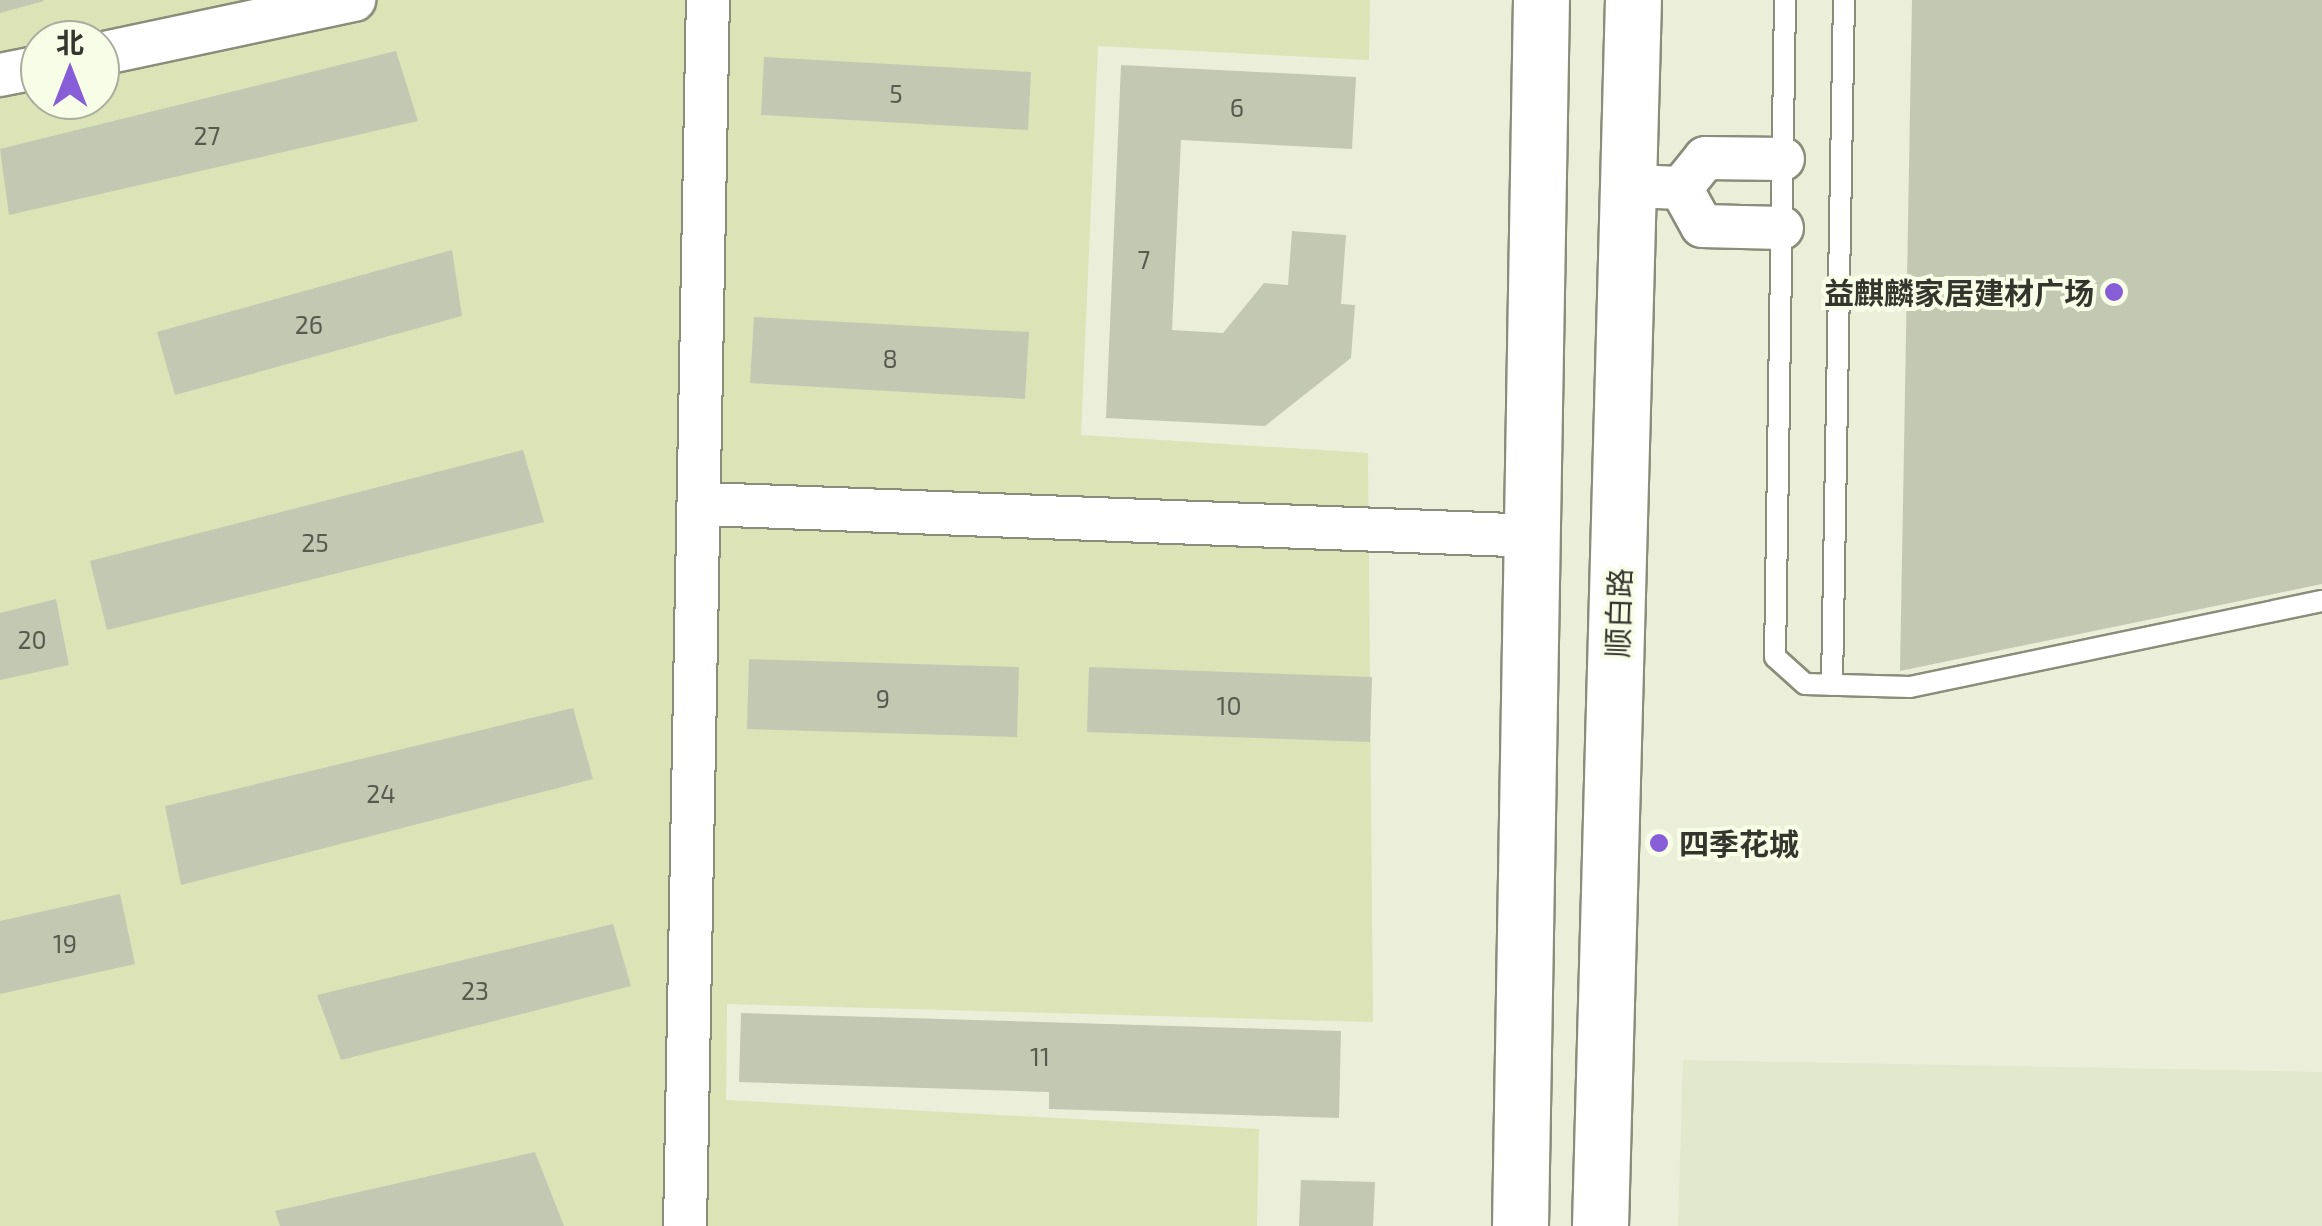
<!DOCTYPE html>
<html>
<head>
<meta charset="utf-8">
<style>
	body { margin:0 }
	#map { position:relative; width:2322px; height:1226px; overflow:hidden; background:#ebefda; font-family:"Exo 2","Noto Sans SC",sans-serif }
	div>[style] { position:absolute }
	.built>* { inset:0; background:#e2e8cb }
	.green>* { inset:0; background:#dbe3b7 }
	.building>* { inset:0; background:#c3c8b3 }
	.roads { filter:drop-shadow(2px 0 #898d79) drop-shadow(-2px 0 #898d79) drop-shadow(0 2px #898d79) drop-shadow(0 -2px #898d79) }
	.lane>* { height:20px; margin:-10px; padding:0 10px; transform-origin:10px; border-radius:10px; background:#fff }
	.street>* { height:42px; margin:-21px; padding:0 21px; transform-origin:21px; border-radius:21px; background:#fff }
	.secondary>* { height:55px; margin:-27.5px; padding:0 27.5px; transform-origin:27.5px; border-radius:27.5px; background:#fff }
	.dots>* { width:28px; height:28px; translate:-50% -50%; box-sizing:border-box; border:5px solid #f8fde7; border-radius:50% }
	span { translate:-50% -50%; white-space:nowrap; text-align:center; line-height:1.15; -webkit-text-stroke:8px #f8fde7; paint-order:stroke }
	.number-label { font-size:25px; color:#585a4e }
	.number-label span { -webkit-text-stroke-width:0 }
	.poi-label { font-size:30px; color:#34352d; font-weight:700 }
	.right { translate:-100% -50%; text-align:right }
	.left { translate:0 -50%; text-align:left }
	.street-label { font-size:30px; color:#34352d }
	.north { position:absolute; left:20px; top:20px; width:100px; height:100px; box-sizing:border-box; background:#f8fde7; border:2px solid #aaad9d; border-radius:50%; rotate:0deg; font-size:28px; font-weight:700; line-height:40px; text-align:center; color:#34352d }
	.north::after { content:''; display:block; margin:auto; width:35px; height:45px; background:#885ed8; clip-path:polygon(50% 0,100% 100%,50% 72%,0 100%) }
</style>
</head>
<body>
<div id="map">
	<div class="built">
		<div style="clip-path:polygon(1683px 1060px,2322px 1072px,2322px 1226px,1678px 1226px)"></div>
	</div>
	<div class="green">
		<div style="clip-path:polygon(evenodd,0 0,1370px 0,1369px 60px,1098px 46px,1081px 435px,1368px 453px,1373px 1022px,727px 1004px,726px 1100px,1259px 1129px,1257px 1226px,0 1226px,0 0,40px 40px,100px 40px,100px 100px,40px 100px,40px 40px)"></div>
	</div>
	<div class="building">
		<div style="clip-path:polygon(0 0,43px 0,44px 1px,0 13px)"></div>
		<div style="clip-path:polygon(1912px 0,2322px 0,2322px 584px,1900px 671px)"></div>
		<div style="clip-path:polygon(396px 51px,418px 121px,9px 215px,0 149px)"></div>
		<div style="clip-path:polygon(764px 57px,1031px 72px,1028px 130px,761px 115px)"></div>
		<div style="clip-path:polygon(1121px 65px,1356px 77px,1352px 149px,1181px 140px,1172px 330px,1223px 333px,1264px 283px,1288px 285px,1292px 231px,1346px 235px,1341px 304px,1355px 305px,1351px 358px,1265px 426px,1106px 418px)"></div>
		<div style="clip-path:polygon(452px 250px,462px 316px,175px 395px,157px 332px)"></div>
		<div style="clip-path:polygon(754px 317px,1029px 332px,1025px 399px,750px 383px)"></div>
		<div style="clip-path:polygon(523px 450px,544px 522px,107px 630px,90px 561px)"></div>
		<div style="clip-path:polygon(56px 599px,69px 665px,0 680px,0 613px)"></div>
		<div style="clip-path:polygon(749px 659px,1019px 667px,1017px 737px,747px 729px)"></div>
		<div style="clip-path:polygon(1089px 667px,1372px 677px,1370px 742px,1087px 732px)"></div>
		<div style="clip-path:polygon(573px 708px,593px 779px,181px 885px,165px 806px)"></div>
		<div style="clip-path:polygon(120px 894px,135px 964px,0 994px,0 921px)"></div>
		<div style="clip-path:polygon(613px 924px,631px 986px,341px 1060px,317px 995px)"></div>
		<div style="clip-path:polygon(741px 1013px,1341px 1031px,1339px 1118px,1049px 1109px,1049px 1092px,739px 1082px)"></div>
		<div style="clip-path:polygon(535px 1152px,564px 1226px,280px 1226px,275px 1211px)"></div>
		<div style="clip-path:polygon(1301px 1180px,1375px 1182px,1373px 1226px,1299px 1226px)"></div>
	</div>
	<div class="roads">
		<div class="lane">
			<div style="left:1785px;top:0;width:657px;rotate:90.87deg"></div>
			<div style="left:1775px;top:657px;width:40px;rotate:42deg"></div>
			<div style="left:1805px;top:684px;width:105px;rotate:1.6deg"></div>
			<div style="left:1910px;top:687px;width:421px;rotate:-11.8deg"></div>
			<div style="left:1832px;top:685px;width:685px;rotate:-89deg"></div>
		</div>
		<div class="street">
			<div style="left:100px;top:54px;width:260px;rotate:-12deg"></div>
			<div style="left:0;top:75px;width:41px;rotate:-11.3deg"></div>
			<div style="left:1631px;top:186px;width:50px;rotate:2.3deg"></div>
			<div style="left:1681px;top:188px;width:38px;rotate:-51deg"></div>
			<div style="left:1705px;top:158px;width:78px;rotate:0.7deg"></div>
			<div style="left:1681px;top:188px;width:43px;rotate:61.1deg"></div>
			<div style="left:1702px;top:226px;width:80px;rotate:1.4deg"></div>
			<div style="left:704px;top:504px;width:833px;rotate:2.2deg"></div>
			<div style="left:685px;top:1226px;width:1226px;rotate:-88.93deg"></div>
		</div>
		<div class="secondary">
			<div style="left:1520px;top:1226px;width:1226px;rotate:-89.02deg"></div>
			<div style="left:1600px;top:1226px;width:1226px;rotate:-88.46deg"></div>
		</div>
	</div>
	<div class="dots">
		<div style="left:2114px;top:292px;background:#885ed8"></div>
		<div style="left:1659px;top:843px;background:#885ed8"></div>
	</div>
	<div class="number-label">
		<span style="left:896px;top:93px">5</span>
		<span style="left:1237px;top:107px">6</span>
		<span style="left:207px;top:135px">27</span>
		<span style="left:1144px;top:259px">7</span>
		<span style="left:309px;top:324px">26</span>
		<span style="left:890px;top:358px">8</span>
		<span style="left:315px;top:542px">25</span>
		<span style="left:32px;top:639px">20</span>
		<span style="left:883px;top:698px">9</span>
		<span style="left:1229px;top:705px">10</span>
		<span style="left:381px;top:793px">24</span>
		<span style="left:65px;top:943px">19</span>
		<span style="left:475px;top:990px">23</span>
		<span style="left:1040px;top:1056px">11</span>
	</div>
	<div class="poi-label">
		<span class="right" style="left:2094px;top:292px">益麒麟家居建材广场</span>
		<span class="left" style="left:1679px;top:843px">四季花城</span>
	</div>
	<div class="street-label">
		<span style="left:1618px;top:613px;rotate:-88deg">顺白路</span>
	</div>
	<div class="north">北</div>
</div>
</body>
</html>
